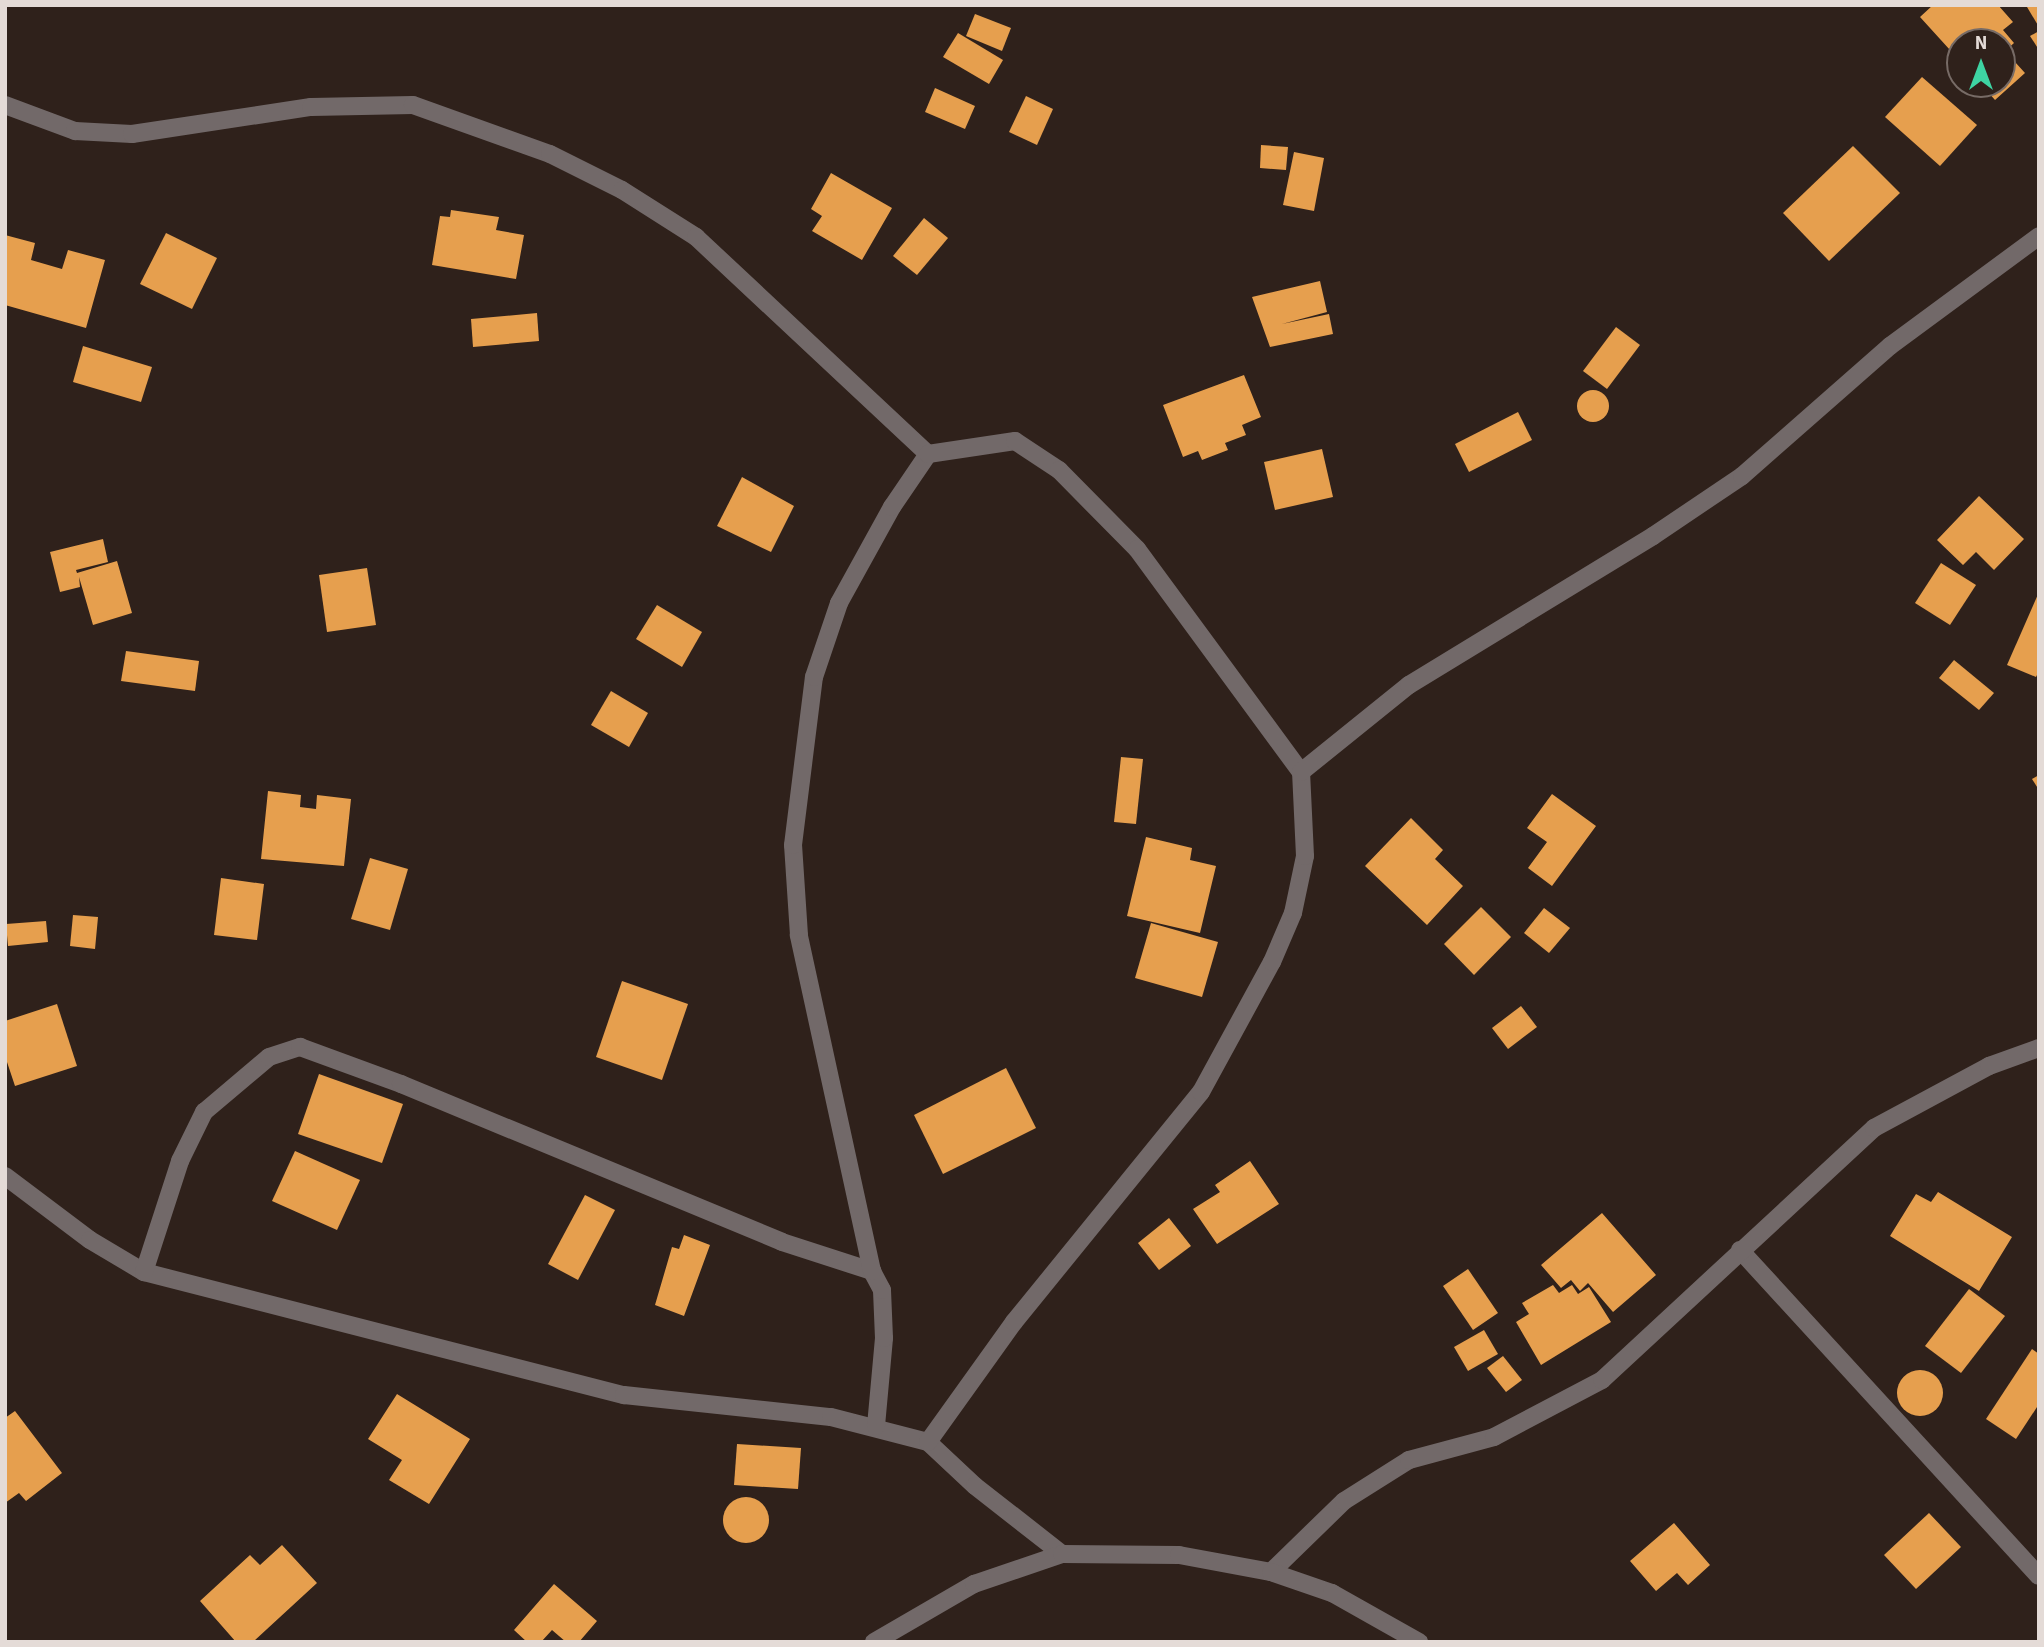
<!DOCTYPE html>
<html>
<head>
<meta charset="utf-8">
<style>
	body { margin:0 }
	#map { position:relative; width:2044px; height:1647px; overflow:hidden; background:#2f211b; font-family:"Source Sans 3",sans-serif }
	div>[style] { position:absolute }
	.building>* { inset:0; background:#e69f4e }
	.round { border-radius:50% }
	.minor>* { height:18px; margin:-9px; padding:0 9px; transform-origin:9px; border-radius:9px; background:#726969 }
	span { translate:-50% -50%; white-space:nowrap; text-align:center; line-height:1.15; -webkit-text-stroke:7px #2f211b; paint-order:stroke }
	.frame { position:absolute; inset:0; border:7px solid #e4dbd7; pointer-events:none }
	.north { position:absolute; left:1946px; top:28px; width:70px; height:70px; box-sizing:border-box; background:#2f211b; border:2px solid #776b66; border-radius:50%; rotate:0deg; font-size:19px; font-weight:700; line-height:28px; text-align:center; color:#e4dbd7 }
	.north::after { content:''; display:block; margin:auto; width:24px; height:32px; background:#3ed4a3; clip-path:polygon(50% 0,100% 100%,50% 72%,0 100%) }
</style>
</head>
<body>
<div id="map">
	<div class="building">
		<div style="clip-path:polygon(1933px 5px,1998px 5px,2013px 22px,2003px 30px,2014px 43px,2005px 51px,2025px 73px,1995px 100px,1981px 84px,2002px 84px,2002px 42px,1960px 42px,1960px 61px,1920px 17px)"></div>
		<div style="clip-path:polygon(2030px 5px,2039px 5px,2039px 27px,2027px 7px)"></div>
		<div style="clip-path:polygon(975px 14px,1011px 28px,1002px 51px,966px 36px)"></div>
		<div style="clip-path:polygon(2039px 31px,2039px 50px,2030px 36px)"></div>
		<div style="clip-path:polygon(958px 33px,1003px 60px,989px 84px,943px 57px)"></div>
		<div style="clip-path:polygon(1922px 77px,1977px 125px,1940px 166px,1885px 117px)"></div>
		<div style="clip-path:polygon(935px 88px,975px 106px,965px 129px,925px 112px)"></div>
		<div style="clip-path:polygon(1026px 96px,1053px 109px,1037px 145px,1009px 132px)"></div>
		<div style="clip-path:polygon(1261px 145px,1288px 147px,1286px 170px,1260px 168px)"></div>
		<div style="clip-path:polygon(1853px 146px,1900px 193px,1829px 261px,1783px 213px)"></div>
		<div style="clip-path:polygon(1294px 152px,1324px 158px,1314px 211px,1283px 205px)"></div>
		<div style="clip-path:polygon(831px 173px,892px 208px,862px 260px,812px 231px,822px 216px,811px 209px)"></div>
		<div style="clip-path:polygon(451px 210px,499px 217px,496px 230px,524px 235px,516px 279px,432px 265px,440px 216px,450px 217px)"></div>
		<div style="clip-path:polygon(924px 218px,948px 238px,917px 275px,893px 256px)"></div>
		<div style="clip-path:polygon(166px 233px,217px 258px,192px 309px,140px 284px)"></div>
		<div style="clip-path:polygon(5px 235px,35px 243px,31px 260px,62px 269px,68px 250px,105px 260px,86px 328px,5px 305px)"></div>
		<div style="clip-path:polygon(1320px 281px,1327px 312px,1282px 324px,1329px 314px,1333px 334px,1270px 347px,1252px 297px)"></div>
		<div style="clip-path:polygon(537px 313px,539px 341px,473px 347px,471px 319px)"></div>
		<div style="clip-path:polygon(1616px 327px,1640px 345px,1607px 389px,1583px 371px)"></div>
		<div style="clip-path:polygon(83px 346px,152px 367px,141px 402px,73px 382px)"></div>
		<div style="clip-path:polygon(1244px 375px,1261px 417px,1242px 425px,1246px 435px,1225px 443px,1228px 450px,1202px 460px,1198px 451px,1183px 457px,1163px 405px)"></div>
		<div class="round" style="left:1577px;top:390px;width:32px;height:32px"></div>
		<div style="clip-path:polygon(1518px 412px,1532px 440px,1469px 472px,1455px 444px)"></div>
		<div style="clip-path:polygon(1322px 449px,1333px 497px,1275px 510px,1264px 462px)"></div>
		<div style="clip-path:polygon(742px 477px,794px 506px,771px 552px,717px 526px)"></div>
		<div style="clip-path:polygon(1979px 496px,2024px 539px,1994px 570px,1976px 552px,1963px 565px,1937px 540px)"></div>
		<div style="clip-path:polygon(103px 539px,108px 562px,76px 570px,77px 573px,117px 561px,132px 613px,93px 625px,79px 577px,80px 587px,60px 592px,50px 552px)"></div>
		<div style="clip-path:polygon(1941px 563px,1976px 585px,1950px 625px,1915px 603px)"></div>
		<div style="clip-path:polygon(367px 568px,376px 625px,327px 632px,319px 575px)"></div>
		<div style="clip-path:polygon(2039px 592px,2039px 671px,2036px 677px,2007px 665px)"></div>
		<div style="clip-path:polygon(657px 605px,702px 632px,682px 667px,636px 639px)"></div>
		<div style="clip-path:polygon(126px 651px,199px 661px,195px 691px,121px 681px)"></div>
		<div style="clip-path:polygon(1954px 660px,1994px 693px,1979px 710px,1939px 678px)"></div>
		<div style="clip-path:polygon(611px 691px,648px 713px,629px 747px,591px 725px)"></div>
		<div style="clip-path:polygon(1121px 757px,1143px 759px,1136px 824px,1114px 822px)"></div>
		<div style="clip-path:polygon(2039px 775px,2039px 790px,2032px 779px)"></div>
		<div style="clip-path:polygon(268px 791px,301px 795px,300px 807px,316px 809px,317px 795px,351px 799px,344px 866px,261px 859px)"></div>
		<div style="clip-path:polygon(1552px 794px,1596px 826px,1552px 886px,1528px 868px,1547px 842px,1527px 828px)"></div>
		<div style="clip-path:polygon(1411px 818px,1443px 850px,1435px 859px,1463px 886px,1427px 925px,1365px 866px)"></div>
		<div style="clip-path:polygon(1146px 837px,1192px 848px,1190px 860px,1216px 866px,1200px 933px,1127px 916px)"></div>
		<div style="clip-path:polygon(370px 858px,408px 869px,390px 930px,351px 919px)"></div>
		<div style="clip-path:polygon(221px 878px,264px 884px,257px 940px,214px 935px)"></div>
		<div style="clip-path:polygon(1481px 907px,1511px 937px,1474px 975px,1444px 944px)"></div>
		<div style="clip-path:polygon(1544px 908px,1570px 928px,1549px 953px,1524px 933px)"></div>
		<div style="clip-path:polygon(73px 915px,98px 917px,95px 949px,70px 946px)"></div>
		<div style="clip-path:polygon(46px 921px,48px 942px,8px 946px,6px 924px)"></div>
		<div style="clip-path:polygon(1151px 923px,1218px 942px,1202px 997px,1135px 978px)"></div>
		<div style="clip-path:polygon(622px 981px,688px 1004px,662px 1080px,596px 1057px)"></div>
		<div style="clip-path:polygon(57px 1004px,77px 1066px,15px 1086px,5px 1056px,5px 1021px)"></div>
		<div style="clip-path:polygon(1521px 1006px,1537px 1027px,1508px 1049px,1492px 1028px)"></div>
		<div style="clip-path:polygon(1006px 1068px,1036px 1128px,943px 1174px,914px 1115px)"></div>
		<div style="clip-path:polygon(319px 1074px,403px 1104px,382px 1163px,298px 1134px)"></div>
		<div style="clip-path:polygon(295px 1151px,360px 1180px,337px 1230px,272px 1201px)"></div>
		<div style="clip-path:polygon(1250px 1161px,1279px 1204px,1217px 1244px,1193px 1209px,1220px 1192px,1215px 1185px)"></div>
		<div style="clip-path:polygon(1938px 1192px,2012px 1237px,1979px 1291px,1890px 1236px,1916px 1194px,1931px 1202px)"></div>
		<div style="clip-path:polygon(585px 1195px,615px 1210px,578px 1280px,548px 1264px)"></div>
		<div style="clip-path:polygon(1602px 1213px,1656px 1275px,1613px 1312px,1588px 1283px,1580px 1291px,1571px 1280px,1561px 1288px,1541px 1265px)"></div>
		<div style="clip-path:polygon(1169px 1218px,1191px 1246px,1159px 1270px,1138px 1243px)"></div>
		<div style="clip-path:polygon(684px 1235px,710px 1245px,684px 1316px,655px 1305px,672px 1247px,679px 1249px)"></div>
		<div style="clip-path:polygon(1468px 1269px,1498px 1313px,1473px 1330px,1443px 1286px)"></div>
		<div style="clip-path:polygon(1553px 1285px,1559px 1293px,1572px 1285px,1578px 1294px,1589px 1287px,1611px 1322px,1541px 1365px,1516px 1322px,1529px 1314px,1522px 1303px)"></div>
		<div style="clip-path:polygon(1969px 1289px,2005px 1316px,1961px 1373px,1925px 1346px)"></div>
		<div style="clip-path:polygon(1484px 1330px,1498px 1354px,1468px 1371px,1454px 1347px)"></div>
		<div style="clip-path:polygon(2032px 1349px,2039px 1354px,2039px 1404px,2016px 1439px,1986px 1419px)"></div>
		<div style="clip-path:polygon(1503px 1356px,1522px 1380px,1506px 1392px,1487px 1368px)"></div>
		<div class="round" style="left:1897px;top:1370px;width:46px;height:46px"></div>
		<div style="clip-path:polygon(397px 1394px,470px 1439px,429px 1504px,389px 1480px,402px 1460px,368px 1439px)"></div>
		<div style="clip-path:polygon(15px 1411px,62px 1473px,26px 1501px,19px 1493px,5px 1503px,5px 1418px)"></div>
		<div style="clip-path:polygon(737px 1444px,801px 1448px,798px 1489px,734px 1485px)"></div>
		<div class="round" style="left:723px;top:1497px;width:46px;height:46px"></div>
		<div style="clip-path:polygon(1929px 1513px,1961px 1547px,1916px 1589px,1884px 1555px)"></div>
		<div style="clip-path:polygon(1674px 1523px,1710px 1565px,1688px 1585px,1677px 1573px,1656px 1591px,1630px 1561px)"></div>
		<div style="clip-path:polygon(282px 1545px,317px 1583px,253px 1642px,236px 1642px,200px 1601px,250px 1555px,260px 1565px)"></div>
		<div style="clip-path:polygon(554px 1584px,597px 1621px,579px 1642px,566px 1642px,552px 1630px,541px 1642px,527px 1642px,514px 1630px)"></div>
	</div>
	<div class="minor">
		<div style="left:5px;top:105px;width:75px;rotate:20.4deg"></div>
		<div style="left:75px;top:131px;width:57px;rotate:3deg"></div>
		<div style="left:132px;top:134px;width:181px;rotate:-8.6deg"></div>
		<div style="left:311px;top:107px;width:102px;rotate:-1.1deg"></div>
		<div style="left:413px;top:105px;width:145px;rotate:19.7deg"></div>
		<div style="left:550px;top:154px;width:80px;rotate:26.6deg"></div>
		<div style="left:622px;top:190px;width:88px;rotate:32.4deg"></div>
		<div style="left:696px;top:237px;width:318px;rotate:43.1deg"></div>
		<div style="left:5px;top:1176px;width:106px;rotate:37deg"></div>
		<div style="left:90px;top:1240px;width:63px;rotate:30.7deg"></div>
		<div style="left:144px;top:1272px;width:496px;rotate:14.4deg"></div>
		<div style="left:624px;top:1395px;width:208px;rotate:6.1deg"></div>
		<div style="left:831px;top:1417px;width:100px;rotate:14.5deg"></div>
		<div style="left:928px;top:1442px;width:64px;rotate:43.1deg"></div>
		<div style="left:975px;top:1486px;width:110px;rotate:38deg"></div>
		<div style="left:1740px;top:1250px;width:442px;rotate:47.5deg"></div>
		<div style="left:144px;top:1272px;width:117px;rotate:-72deg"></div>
		<div style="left:180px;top:1161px;width:55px;rotate:-63.9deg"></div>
		<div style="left:204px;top:1112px;width:85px;rotate:-40.2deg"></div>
		<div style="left:269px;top:1057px;width:33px;rotate:-18deg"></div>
		<div style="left:300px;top:1047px;width:108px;rotate:20.1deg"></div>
		<div style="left:401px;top:1084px;width:412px;rotate:22.5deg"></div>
		<div style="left:782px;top:1242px;width:95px;rotate:17.9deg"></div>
		<div style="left:876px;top:1426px;width:88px;rotate:-84.8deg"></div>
		<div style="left:884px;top:1338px;width:48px;rotate:-92.4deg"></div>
		<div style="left:882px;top:1290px;width:21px;rotate:-118deg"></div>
		<div style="left:872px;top:1271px;width:344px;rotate:-102.3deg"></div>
		<div style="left:799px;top:935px;width:90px;rotate:-93.8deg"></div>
		<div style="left:793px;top:845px;width:169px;rotate:-82.9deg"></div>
		<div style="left:814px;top:677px;width:78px;rotate:-71.3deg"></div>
		<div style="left:839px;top:603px;width:110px;rotate:-61.1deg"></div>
		<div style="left:892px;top:507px;width:64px;rotate:-55.8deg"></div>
		<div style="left:928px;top:454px;width:88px;rotate:-8.5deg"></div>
		<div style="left:1015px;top:441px;width:53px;rotate:33.4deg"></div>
		<div style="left:1059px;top:470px;width:111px;rotate:45.4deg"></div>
		<div style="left:1137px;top:549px;width:277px;rotate:53.7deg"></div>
		<div style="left:928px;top:1442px;width:148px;rotate:-54.4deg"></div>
		<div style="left:1014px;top:1322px;width:296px;rotate:-50.9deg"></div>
		<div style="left:1201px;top:1092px;width:148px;rotate:-61.4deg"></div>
		<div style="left:1272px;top:962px;width:53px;rotate:-66.8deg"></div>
		<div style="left:1293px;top:913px;width:58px;rotate:-78.1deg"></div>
		<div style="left:1305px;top:856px;width:84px;rotate:-92.7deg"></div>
		<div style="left:1301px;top:772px;width:139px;rotate:-38.9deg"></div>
		<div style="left:1409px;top:685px;width:286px;rotate:-31.4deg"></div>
		<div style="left:1653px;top:536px;width:107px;rotate:-34deg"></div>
		<div style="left:1742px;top:476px;width:197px;rotate:-41.3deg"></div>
		<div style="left:1890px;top:346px;width:185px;rotate:-36.4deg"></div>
		<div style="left:1271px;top:1572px;width:102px;rotate:-44.2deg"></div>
		<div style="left:1344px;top:1501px;width:77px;rotate:-32.2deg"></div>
		<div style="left:1409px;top:1460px;width:88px;rotate:-15.1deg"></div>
		<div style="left:1494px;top:1437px;width:122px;rotate:-27.8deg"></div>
		<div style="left:1602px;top:1380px;width:371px;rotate:-42.8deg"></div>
		<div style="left:1874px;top:1128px;width:131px;rotate:-28.3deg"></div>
		<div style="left:1989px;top:1066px;width:53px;rotate:-19.8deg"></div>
		<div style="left:874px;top:1642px;width:116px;rotate:-30.1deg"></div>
		<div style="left:974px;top:1584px;width:93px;rotate:-18.8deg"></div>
		<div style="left:1062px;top:1554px;width:117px;rotate:0.5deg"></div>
		<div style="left:1179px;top:1555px;width:94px;rotate:10.5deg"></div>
		<div style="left:1271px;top:1572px;width:65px;rotate:19deg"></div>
		<div style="left:1332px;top:1593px;width:100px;rotate:29.4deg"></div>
	</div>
	<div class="frame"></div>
	<div class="north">N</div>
</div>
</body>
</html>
